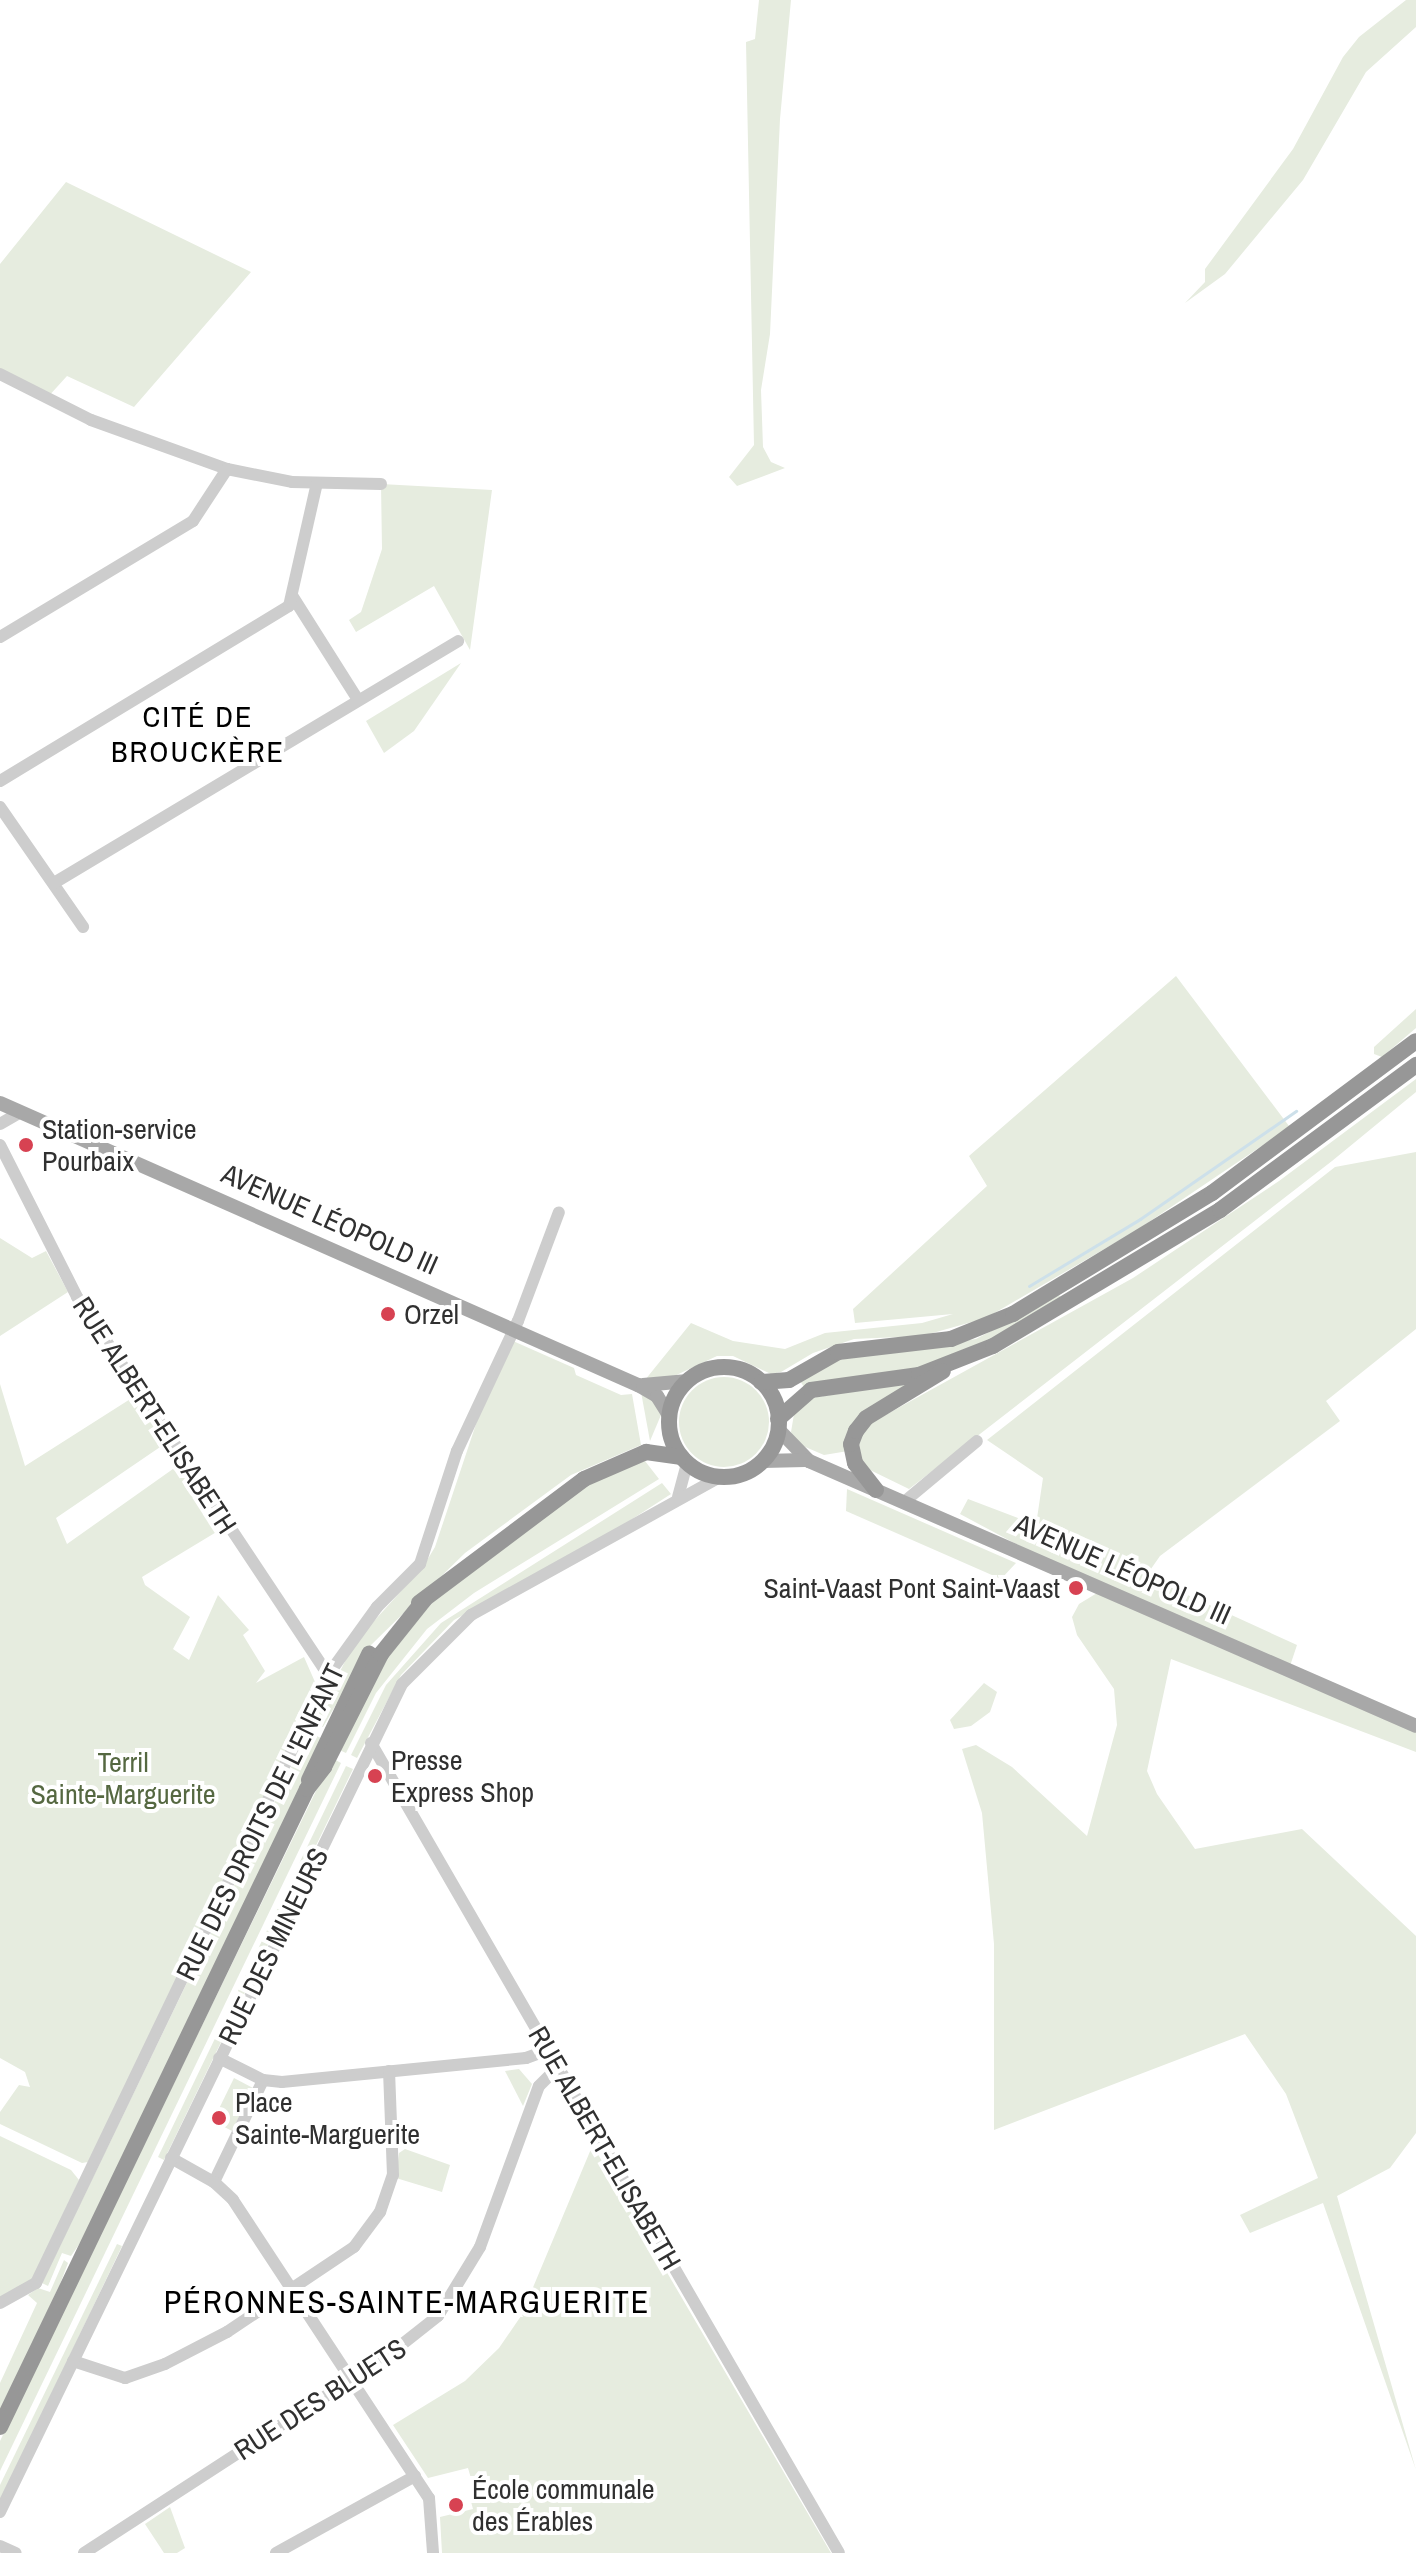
<!DOCTYPE html>
<html>
<head>
<meta charset="utf-8">
<style>
	body { margin:0 }
	#map { position:relative; width:1416px; height:2553px; overflow:hidden; background:#fff; font-family:"Archivo Narrow",sans-serif }
	div>[style] { position:absolute }
	.green>* { inset:0; background:#e6ecdf }
	.round { border-radius:50% }
	.stream>* { height:3px; margin:-1.5px; padding:0 1.5px; transform-origin:1.5px; border-radius:1.5px; background:#cde0ea }
	.minor>* { height:12px; margin:-6px; padding:0 6px; transform-origin:6px; border-radius:6px; background:#cdcdcd }
	.major>* { height:14px; margin:-7px; padding:0 7px; transform-origin:7px; border-radius:7px; background:#a8a8a8 }
	.highway>* { height:16px; margin:-8px; padding:0 8px; transform-origin:8px; border-radius:8px; background:#979797 }
	.highway>.ring { margin:-8px; padding:0; box-sizing:content-box; background:none; border:16px solid #979797; border-radius:50% }
	.dots>* { width:22px; height:22px; translate:-50% -50%; box-sizing:border-box; border:4px solid #fff; border-radius:50% }
	span { translate:-50% -50%; white-space:nowrap; text-align:center; line-height:1.15; -webkit-text-stroke:8px #fff; paint-order:stroke }
	.poi-label { font-size:28px; color:#303030 }
	.left { translate:0 -50%; text-align:left }
	.right { translate:-100% -50%; text-align:right }
	.street-label { font-size:28px; color:#303030 }
	.park-label { font-size:28px; color:#556841 }
	.neighbourhood-label { font-size:30px; color:#000; letter-spacing:2px }
	.quarter-label { font-size:32px; color:#000; letter-spacing:2px }
</style>
</head>
<body>
<div id="map">
	<div class="green">
		<div style="clip-path:polygon(759px 0,791px 0,780px 119px,770px 334px,761px 390px,763px 447px,771px 462px,785px 468px,737px 486px,729px 477px,754px 445px,746px 42px,755px 39px)"></div>
		<div style="clip-path:polygon(1406px 0,1416px 0,1416px 27px,1366px 72px,1303px 180px,1225px 274px,1185px 303px,1205px 282px,1205px 269px,1293px 149px,1343px 57px,1359px 37px)"></div>
		<div style="clip-path:polygon(66px 182px,251px 272px,134px 407px,67px 376px,47px 398px,0 374px,0 264px)"></div>
		<div style="clip-path:polygon(381px 484px,492px 490px,470px 650px,434px 586px,356px 632px,349px 620px,361px 612px,382px 549px)"></div>
		<div style="clip-path:polygon(461px 663px,414px 731px,384px 753px,366px 721px)"></div>
		<div style="clip-path:polygon(1176px 976px,1289px 1126px,1272px 1139px,1137px 1230px,986px 1318px,922px 1336px,854px 1339px,813px 1353px,781px 1372px,771px 1374px,733px 1356px,717px 1356px,670px 1378px,645px 1380px,691px 1323px,733px 1341px,785px 1349px,825px 1333px,922px 1323px,953px 1314px,855px 1323px,853px 1309px,987px 1186px,969px 1156px)"></div>
		<div style="clip-path:polygon(1416px 1009px,1416px 1028px,1382px 1057px,1374px 1054px,1374px 1047px)"></div>
		<div style="clip-path:polygon(1416px 1079px,1416px 1092px,1332px 1161px,909px 1489px,870px 1470px,860px 1458px,859px 1440px,871px 1423px,1133px 1278px,1279px 1181px)"></div>
		<div style="clip-path:polygon(1416px 1152px,1416px 1329px,1326px 1401px,1340px 1421px,1160px 1556px,1146px 1576px,1297px 1645px,1289px 1669px,1416px 1726px,1416px 1752px,1171px 1659px,1147px 1771px,1157px 1794px,1195px 1849px,1302px 1829px,1416px 1936px,1416px 2133px,1390px 2168px,1337px 2196px,1416px 2470px,1323px 2203px,1250px 2233px,1240px 2215px,1318px 2178px,1286px 2094px,1245px 2034px,994px 2130px,994px 1944px,982px 1813px,962px 1749px,976px 1745px,1012px 1767px,1087px 1836px,1117px 1725px,1114px 1689px,1077px 1635px,1072px 1617px,1079px 1604px,1102px 1590px,960px 1514px,968px 1499px,1036px 1525px,1043px 1478px,987px 1440px,1335px 1167px)"></div>
		<div style="clip-path:polygon(0 1238px,32px 1258px,46px 1251px,68px 1292px,0 1336px)"></div>
		<div style="clip-path:polygon(1059px 1295px,1063px 1300px,1004px 1334px,933px 1366px,804px 1387px,800px 1381px,831px 1361px,976px 1339px)"></div>
		<div style="clip-path:polygon(513px 1341px,574px 1368px,576px 1375px,621px 1395px,632px 1394px,641px 1445px,571px 1475px,465px 1553px,370px 1646px,323px 1727px,314px 1722px,355px 1642px,423px 1567px,435px 1547px,480px 1412px)"></div>
		<div class="round" style="left:679px;top:1377px;width:90px;height:90px"></div>
		<div style="clip-path:polygon(931px 1379px,882px 1405px,848px 1451px,824px 1455px,796px 1443px,791px 1432px,794px 1414px,811px 1398px)"></div>
		<div style="clip-path:polygon(0 1384px,25px 1466px,135px 1396px,166px 1443px,56px 1518px,67px 1544px,180px 1464px,223px 1528px,142px 1577px,145px 1585px,190px 1617px,173px 1649px,189px 1660px,218px 1595px,249px 1630px,243px 1635px,265px 1671px,256px 1683px,304px 1657px,315px 1682px,295px 1723px,300px 1726px,88px 2162px,82px 2163px,0 2124px,0 2112px,19px 2085px,30px 2087px,25px 2072px,0 2058px)"></div>
		<div style="clip-path:polygon(641px 1392px,654px 1400px,661px 1415px,650px 1441px)"></div>
		<div style="clip-path:polygon(645px 1461px,659px 1479px,474px 1593px,427px 1629px,376px 1693px,346px 1753px,337px 1749px,400px 1636px,443px 1592px,566px 1498px,606px 1475px)"></div>
		<div style="clip-path:polygon(662px 1483px,671px 1494px,609px 1534px,454px 1620px,401px 1675px,357px 1758px,351px 1755px,386px 1685px,441px 1623px)"></div>
		<div style="clip-path:polygon(847px 1489px,1016px 1563px,1001px 1579px,846px 1511px)"></div>
		<div style="clip-path:polygon(984px 1683px,997px 1692px,990px 1712px,971px 1726px,954px 1729px,950px 1720px)"></div>
		<div style="clip-path:polygon(308px 1732px,321px 1738px,293px 1805px,85px 2236px,71px 2256px,62px 2253px,48px 2286px,42px 2283px)"></div>
		<div style="clip-path:polygon(332px 1758px,341px 1763px,0 2471px,0 2441px)"></div>
		<div style="clip-path:polygon(346px 1766px,353px 1769px,164px 2160px,158px 2157px)"></div>
		<div style="clip-path:polygon(519px 2069px,532px 2084px,523px 2106px,505px 2071px)"></div>
		<div style="clip-path:polygon(234px 2078px,253px 2088px,232px 2131px,213px 2121px)"></div>
		<div style="clip-path:polygon(0 2136px,71px 2170px,79px 2180px,33px 2279px,0 2297px)"></div>
		<div style="clip-path:polygon(405px 2149px,450px 2165px,442px 2192px,396px 2178px,399px 2153px)"></div>
		<div style="clip-path:polygon(591px 2149px,596px 2151px,831px 2553px,442px 2553px,440px 2517px,473px 2509px,470px 2498px,476px 2496px,468px 2468px,428px 2478px,393px 2425px,465px 2381px,499px 2348px,521px 2316px)"></div>
		<div style="clip-path:polygon(117px 2244px,122px 2246px,0 2502px,0 2485px)"></div>
		<div style="clip-path:polygon(64px 2260px,68px 2263px,60px 2284px,0 2414px,0 2383px,37px 2303px,28px 2295px,38px 2288px,50px 2292px)"></div>
		<div style="clip-path:polygon(170px 2507px,185px 2548px,177px 2553px,164px 2553px,145px 2524px)"></div>
	</div>
	<div class="stream">
		<div style="left:1029px;top:1286px;width:130px;rotate:-31.1deg"></div>
		<div style="left:1140px;top:1219px;width:190px;rotate:-34.7deg"></div>
	</div>
	<div class="minor">
		<div style="left:0;top:374px;width:102px;rotate:26.8deg"></div>
		<div style="left:91px;top:420px;width:145px;rotate:19.8deg"></div>
		<div style="left:227px;top:469px;width:66px;rotate:11.3deg"></div>
		<div style="left:292px;top:482px;width:89px;rotate:1.3deg"></div>
		<div style="left:293px;top:597px;width:122px;rotate:57.7deg"></div>
		<div style="left:0;top:637px;width:225px;rotate:-31deg"></div>
		<div style="left:193px;top:521px;width:62px;rotate:-56.8deg"></div>
		<div style="left:0;top:781px;width:338px;rotate:-31.2deg"></div>
		<div style="left:289px;top:606px;width:126px;rotate:-77.2deg"></div>
		<div style="left:0;top:807px;width:146px;rotate:55.3deg"></div>
		<div style="left:54px;top:883px;width:471px;rotate:-30.9deg"></div>
		<div style="left:0;top:1124px;width:24px;rotate:-30deg"></div>
		<div style="left:0;top:1145px;width:170px;rotate:63.1deg"></div>
		<div style="left:77px;top:1297px;width:454px;rotate:56.4deg"></div>
		<div style="left:678px;top:1497px;width:35px;rotate:-75deg"></div>
		<div style="left:904px;top:1502px;width:95px;rotate:-39.9deg"></div>
		<div style="left:371px;top:1743px;width:935px;rotate:59.98deg"></div>
		<div style="left:263px;top:2080px;width:19px;rotate:6deg"></div>
		<div style="left:282px;top:2082px;width:245px;rotate:-5.6deg"></div>
		<div style="left:526px;top:2058px;width:23px;rotate:-20deg"></div>
		<div style="left:171px;top:2158px;width:49px;rotate:29.2deg"></div>
		<div style="left:214px;top:2182px;width:113px;rotate:-64.3deg"></div>
		<div style="left:263px;top:2080px;width:49px;rotate:-153.4deg"></div>
		<div style="left:214px;top:2182px;width:26px;rotate:43deg"></div>
		<div style="left:233px;top:2200px;width:357px;rotate:56.7deg"></div>
		<div style="left:429px;top:2498px;width:55px;rotate:85.8deg"></div>
		<div style="left:0;top:2303px;width:41px;rotate:-29.1deg"></div>
		<div style="left:36px;top:2283px;width:674px;rotate:-64.35deg"></div>
		<div style="left:328px;top:1675px;width:84px;rotate:-54.2deg"></div>
		<div style="left:377px;top:1607px;width:61px;rotate:-45deg"></div>
		<div style="left:420px;top:1564px;width:119px;rotate:-71.9deg"></div>
		<div style="left:457px;top:1451px;width:144px;rotate:-64.9deg"></div>
		<div style="left:518px;top:1321px;width:116px;rotate:-69.4deg"></div>
		<div style="left:73px;top:2361px;width:55px;rotate:18.1deg"></div>
		<div style="left:125px;top:2378px;width:42px;rotate:-19.3deg"></div>
		<div style="left:165px;top:2364px;width:70px;rotate:-27.3deg"></div>
		<div style="left:227px;top:2332px;width:153px;rotate:-33.8deg"></div>
		<div style="left:354px;top:2247px;width:44px;rotate:-53.4deg"></div>
		<div style="left:380px;top:2212px;width:39px;rotate:-71deg"></div>
		<div style="left:393px;top:2175px;width:104px;rotate:-92.2deg"></div>
		<div style="left:0;top:2512px;width:920px;rotate:-64.1deg"></div>
		<div style="left:402px;top:1684px;width:98px;rotate:-45deg"></div>
		<div style="left:471px;top:1615px;width:285px;rotate:-29deg"></div>
		<div style="left:0;top:2546px;width:17px;rotate:24deg"></div>
		<div style="left:84px;top:2553px;width:360px;rotate:-33deg"></div>
		<div style="left:386px;top:2357px;width:66px;rotate:-38.3deg"></div>
		<div style="left:438px;top:2316px;width:81px;rotate:-58.7deg"></div>
		<div style="left:480px;top:2247px;width:171px;rotate:-69.9deg"></div>
		<div style="left:539px;top:2086px;width:27px;rotate:-45deg"></div>
		<div style="left:276px;top:2553px;width:159px;rotate:-29deg"></div>
	</div>
	<div class="major">
		<div style="left:0;top:1103px;width:698px;rotate:23.85deg"></div>
		<div style="left:638px;top:1385px;width:22px;rotate:30deg"></div>
		<div style="left:657px;top:1396px;width:25px;rotate:58deg"></div>
		<div style="left:643px;top:1385px;width:45px;rotate:-5.1deg"></div>
		<div style="left:778px;top:1429px;width:45px;rotate:45.9deg"></div>
		<div style="left:809px;top:1461px;width:662px;rotate:23.58deg"></div>
		<div style="left:763px;top:1461px;width:42px;rotate:-1.4deg"></div>
	</div>
	<div class="highway">
		<div class="ring" style="left:669px;top:1367px;width:94px;height:94px"></div>
		<div style="left:761px;top:1382px;width:28px;rotate:-4deg"></div>
		<div style="left:789px;top:1380px;width:56px;rotate:-29.7deg"></div>
		<div style="left:838px;top:1352px;width:114px;rotate:-6.6deg"></div>
		<div style="left:951px;top:1339px;width:67px;rotate:-22deg"></div>
		<div style="left:1013px;top:1314px;width:233px;rotate:-31.3deg"></div>
		<div style="left:1212px;top:1193px;width:254px;rotate:-36.7deg"></div>
		<div style="left:778px;top:1419px;width:44px;rotate:-41.3deg"></div>
		<div style="left:811px;top:1390px;width:109px;rotate:-7.9deg"></div>
		<div style="left:919px;top:1375px;width:79px;rotate:-21.4deg"></div>
		<div style="left:993px;top:1346px;width:265px;rotate:-30.9deg"></div>
		<div style="left:1220px;top:1210px;width:244px;rotate:-36.5deg"></div>
		<div style="left:876px;top:1490px;width:34px;rotate:-128deg"></div>
		<div style="left:855px;top:1463px;width:19px;rotate:-102deg"></div>
		<div style="left:851px;top:1444px;width:14px;rotate:-69deg"></div>
		<div style="left:856px;top:1431px;width:16px;rotate:-52deg"></div>
		<div style="left:866px;top:1418px;width:90px;rotate:-31.4deg"></div>
		<div style="left:419px;top:1603px;width:206px;rotate:-36.9deg"></div>
		<div style="left:584px;top:1479px;width:68px;rotate:-23.5deg"></div>
		<div style="left:646px;top:1452px;width:36px;rotate:8deg"></div>
		<div style="left:309px;top:1780px;width:140px;rotate:-64.5deg"></div>
		<div style="left:0;top:2427px;width:708px;rotate:-64.3deg"></div>
		<div style="left:307px;top:1789px;width:28px;rotate:-52deg"></div>
		<div style="left:324px;top:1767px;width:127px;rotate:-63.2deg"></div>
		<div style="left:381px;top:1654px;width:70px;rotate:-51.3deg"></div>
	</div>
	<div class="dots">
		<div style="left:26px;top:1145px;background:#d74252"></div>
		<div style="left:388px;top:1314px;background:#d74252"></div>
		<div style="left:1076px;top:1588px;background:#d74252"></div>
		<div style="left:375px;top:1776px;background:#d74252"></div>
		<div style="left:219px;top:2118px;background:#d74252"></div>
		<div style="left:456px;top:2505px;background:#d74252"></div>
	</div>
	<div class="poi-label">
		<span class="left" style="left:42px;top:1145px">Station-service<br>Pourbaix</span>
		<span class="left" style="left:404px;top:1314px">Orzel</span>
		<span class="right" style="left:1060px;top:1588px">Saint-Vaast Pont Saint-Vaast</span>
		<span class="left" style="left:391px;top:1776px">Presse<br>Express Shop</span>
		<span class="left" style="left:235px;top:2118px">Place<br>Sainte-Marguerite</span>
		<span class="left" style="left:472px;top:2505px">École communale<br>des Érables</span>
	</div>
	<div class="street-label">
		<span style="left:330px;top:1219px;rotate:24deg">AVENUE LÉOPOLD III</span>
		<span style="left:155px;top:1415px;rotate:57deg">RUE ALBERT-ELISABETH</span>
		<span style="left:1123px;top:1569px;rotate:24deg">AVENUE LÉOPOLD III</span>
		<span style="left:260px;top:1822px;rotate:-64deg">RUE DES DROITS DE L'ENFANT</span>
		<span style="left:273px;top:1946px;rotate:-64deg">RUE DES MINEURS</span>
		<span style="left:605px;top:2148px;rotate:60deg">RUE ALBERT-ELISABETH</span>
		<span style="left:320px;top:2399px;rotate:-33deg">RUE DES BLUETS</span>
	</div>
	<div class="park-label">
		<span style="left:123px;top:1778px">Terril<br>Sainte-Marguerite</span>
	</div>
	<div class="neighbourhood-label">
		<span style="left:198px;top:733px">CITÉ DE<br>BROUCKÈRE</span>
	</div>
	<div class="quarter-label">
		<span style="left:407px;top:2302px">PÉRONNES-SAINTE-MARGUERITE</span>
	</div>
</div>
</body>
</html>
